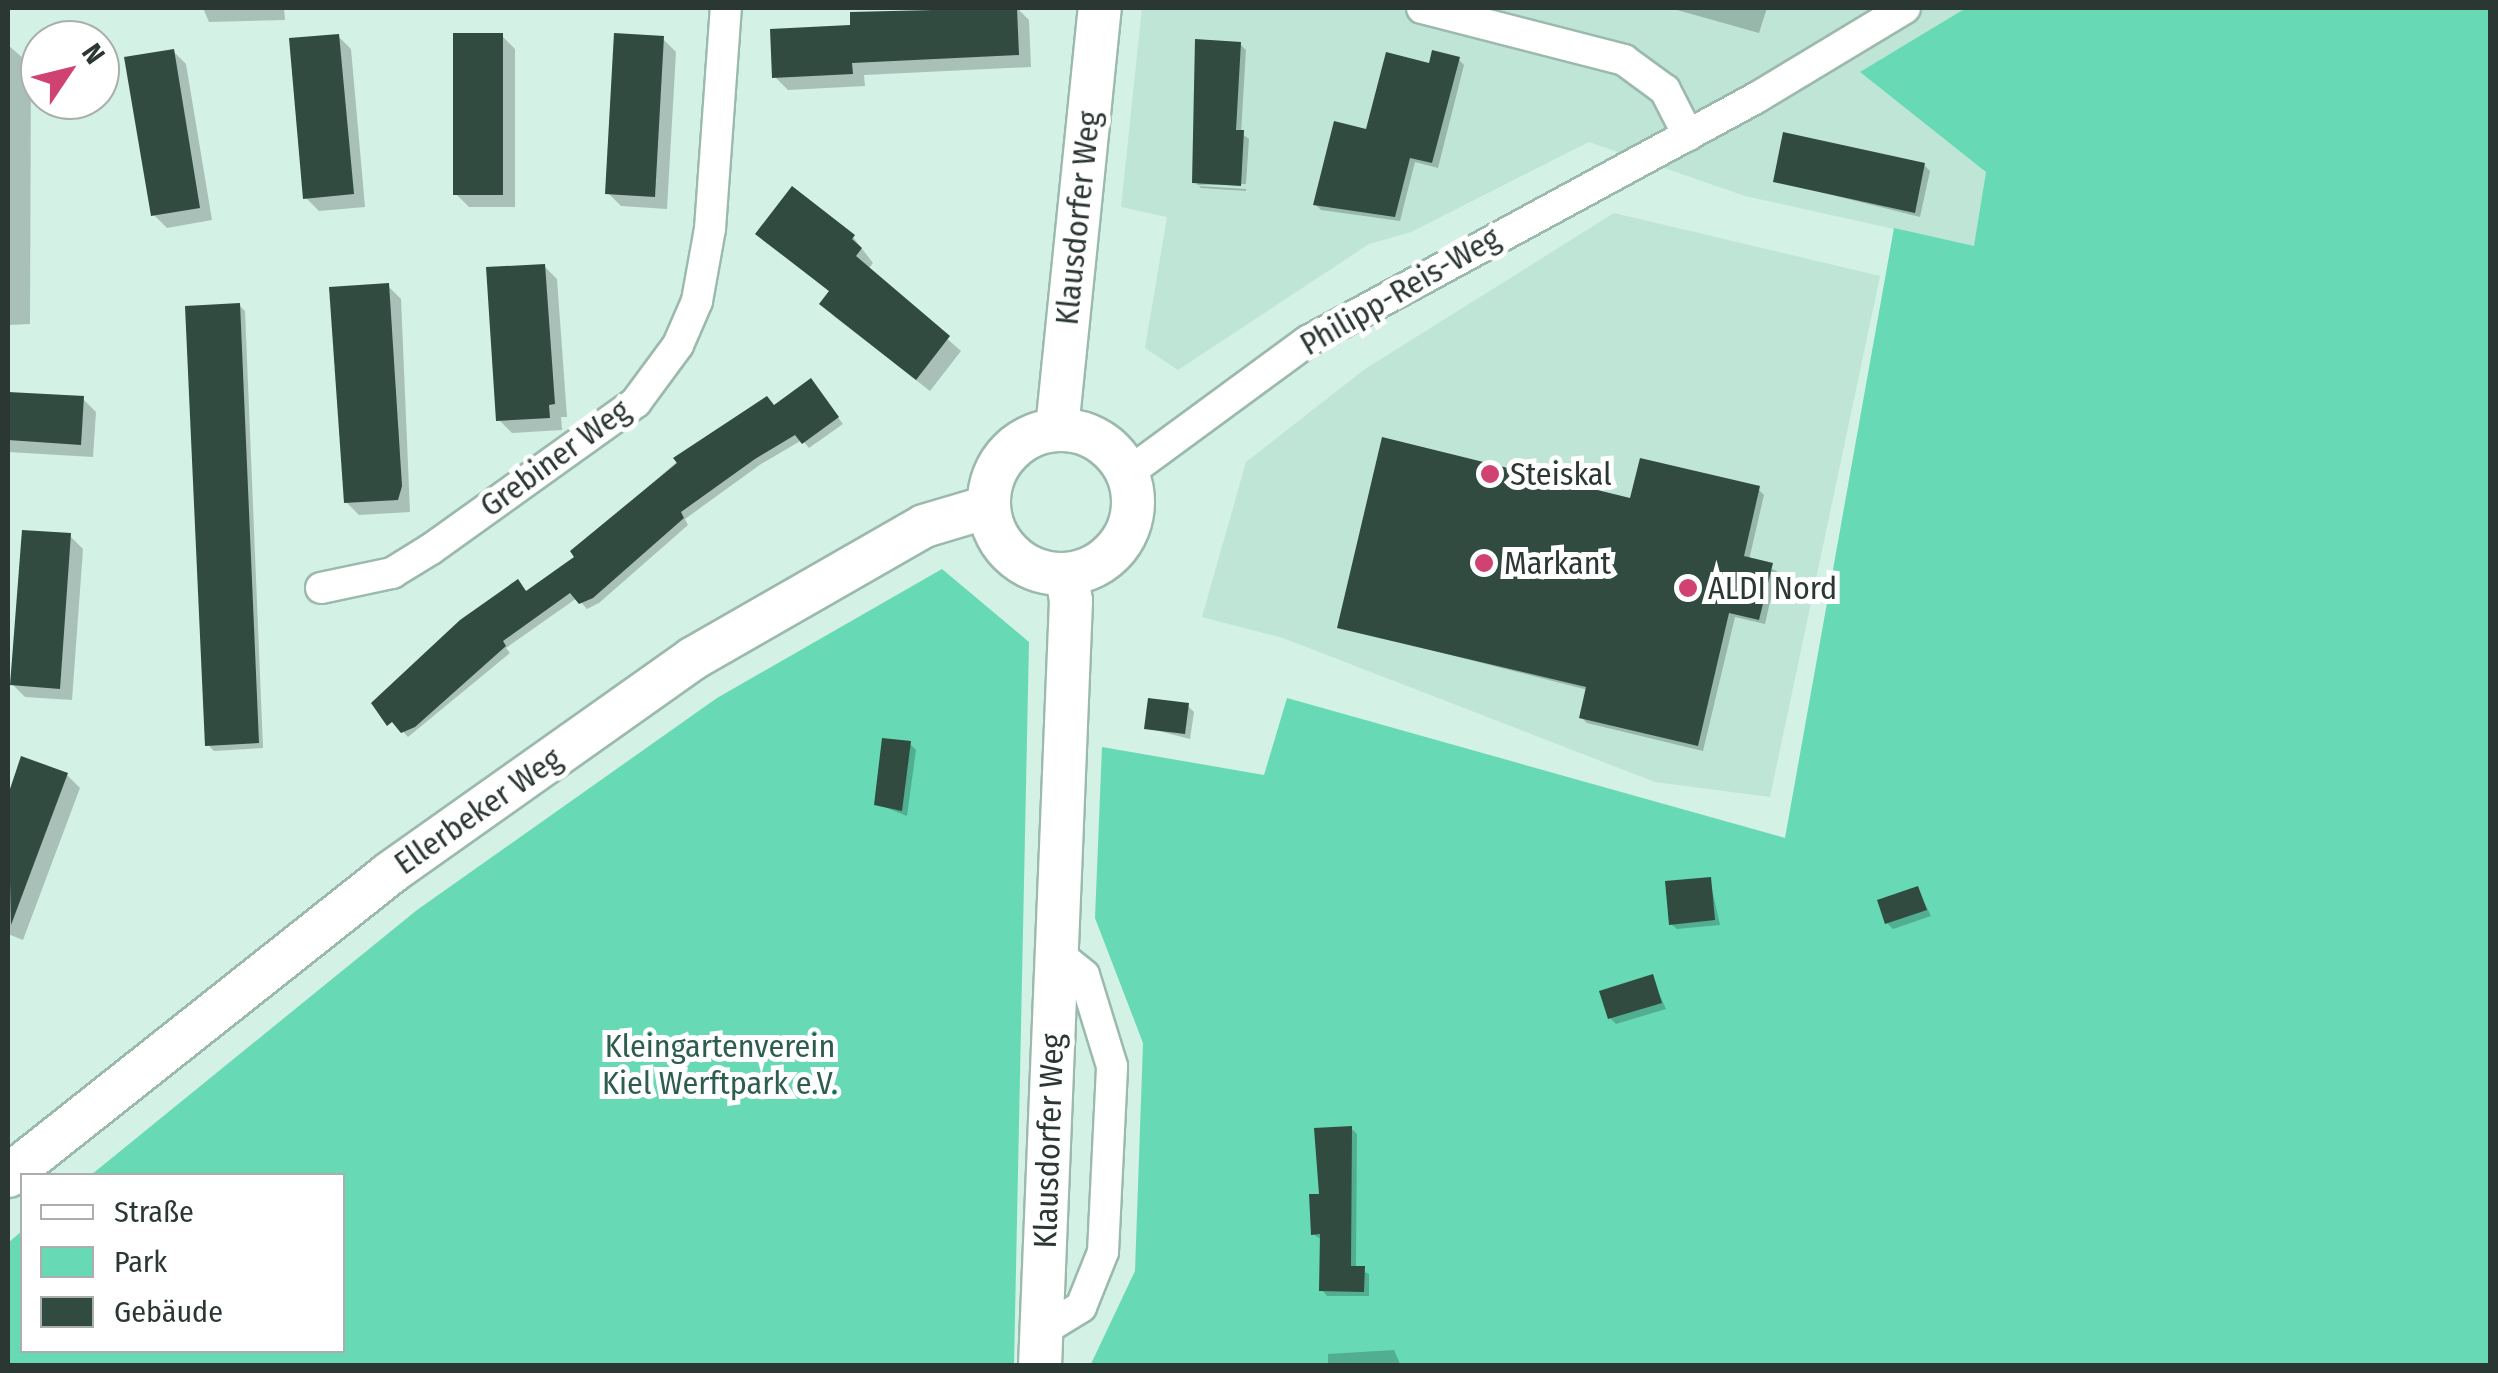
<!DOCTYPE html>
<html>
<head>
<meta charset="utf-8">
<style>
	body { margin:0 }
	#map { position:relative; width:2498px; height:1373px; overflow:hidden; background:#d3f1e5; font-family:"Fira Sans Condensed",sans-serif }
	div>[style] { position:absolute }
	.built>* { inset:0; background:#bfe5d6 }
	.green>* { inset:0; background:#67dab5 }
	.shadow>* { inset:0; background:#0003 }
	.building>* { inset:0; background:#314b41 }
	.roads { filter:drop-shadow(2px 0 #9cb9ae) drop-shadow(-2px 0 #9cb9ae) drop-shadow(0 2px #9cb9ae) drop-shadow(0 -2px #9cb9ae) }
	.street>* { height:30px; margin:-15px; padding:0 15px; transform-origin:15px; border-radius:15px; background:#fff }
	.secondary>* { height:42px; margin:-21px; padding:0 21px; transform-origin:21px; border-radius:21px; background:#fff }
	.secondary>.ring { margin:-21px; padding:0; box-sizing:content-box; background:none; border:42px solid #fff; border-radius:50% }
	.dots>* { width:28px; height:28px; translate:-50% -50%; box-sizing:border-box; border:5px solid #fff; border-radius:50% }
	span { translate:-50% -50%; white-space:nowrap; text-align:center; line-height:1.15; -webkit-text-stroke:10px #fff; paint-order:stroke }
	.street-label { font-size:32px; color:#2b3732 }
	.poi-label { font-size:32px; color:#2b3732 }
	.left { translate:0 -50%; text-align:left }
	.park-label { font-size:32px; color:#2d5d4d }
	.frame { position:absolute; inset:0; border:10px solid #2b3732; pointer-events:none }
	.legend { position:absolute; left:20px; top:1173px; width:325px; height:180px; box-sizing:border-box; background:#fff; border:2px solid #aaafad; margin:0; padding:12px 18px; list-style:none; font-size:30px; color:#2b3732 }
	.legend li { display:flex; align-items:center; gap:20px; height:50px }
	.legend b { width:50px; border:2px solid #aaafad }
	.north { position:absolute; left:20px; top:20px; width:100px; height:100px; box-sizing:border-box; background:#fff; border:2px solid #aaafad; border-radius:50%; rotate:55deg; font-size:28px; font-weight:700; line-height:40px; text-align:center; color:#2b3732 }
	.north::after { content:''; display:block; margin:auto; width:35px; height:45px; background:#cf4271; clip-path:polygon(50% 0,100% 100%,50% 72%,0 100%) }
</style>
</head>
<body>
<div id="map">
	<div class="built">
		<div style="clip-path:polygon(1142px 8px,1966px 8px,1861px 73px,1986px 171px,1975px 247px,1745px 196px,1589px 142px,1411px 232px,1369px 244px,1178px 370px,1145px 348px,1167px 217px,1121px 207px)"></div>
		<div style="clip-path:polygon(1614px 213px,1880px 276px,1770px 797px,1655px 782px,1283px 638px,1202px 617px,1246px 462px,1365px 369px)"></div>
	</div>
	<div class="green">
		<div style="clip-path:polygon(1966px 8px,2490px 8px,2490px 1365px,1090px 1366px,1135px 1271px,1143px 1043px,1095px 918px,1102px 747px,1264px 775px,1287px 698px,1785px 838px,1894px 228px,1974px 246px,1986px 172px,1860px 72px)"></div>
		<div style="clip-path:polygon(942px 569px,1029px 642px,1014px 1365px,8px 1365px,8px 1243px,22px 1231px,22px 1350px,342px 1350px,342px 1176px,91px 1175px,417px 910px,717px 698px)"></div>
	</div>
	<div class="shadow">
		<div style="clip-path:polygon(203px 8px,284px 8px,285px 20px,209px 22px)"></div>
		<div style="clip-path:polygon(1017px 8px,1029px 20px,1031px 67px,864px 75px,865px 86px,788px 90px,775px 77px,853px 28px,852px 14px)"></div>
		<div style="clip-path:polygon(1670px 8px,1767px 8px,1759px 33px)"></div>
		<div style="clip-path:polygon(338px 36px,351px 49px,365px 207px,319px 211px,306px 198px)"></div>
		<div style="clip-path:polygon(502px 36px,515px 49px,515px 207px,469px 207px,456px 194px)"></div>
		<div style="clip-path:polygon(663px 39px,676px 52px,667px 209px,621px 206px,608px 193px)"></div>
		<div style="clip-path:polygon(1240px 44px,1246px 50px,1241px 133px,1249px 139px,1246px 184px,1197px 185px)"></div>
		<div style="clip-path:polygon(8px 45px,31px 65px,30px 324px,8px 325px)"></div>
		<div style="clip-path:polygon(173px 51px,186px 64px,212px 220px,167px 228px,154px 215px)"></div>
		<div style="clip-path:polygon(1458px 59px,1464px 65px,1438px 168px,1415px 162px,1400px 221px,1321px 210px,1315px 204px,1431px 66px)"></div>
		<div style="clip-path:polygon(1924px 165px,1930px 171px,1920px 217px,1776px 181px)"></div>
		<div style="clip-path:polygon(1199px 186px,1246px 189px,1246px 191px,1201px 188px)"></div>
		<div style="clip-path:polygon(758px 234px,853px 237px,873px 263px,868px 269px,961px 351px,930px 391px,835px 317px,822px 304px,831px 293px)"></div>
		<div style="clip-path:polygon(544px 266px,557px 279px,567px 417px,561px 417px,562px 430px,512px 433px,499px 420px)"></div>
		<div style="clip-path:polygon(388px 286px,401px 299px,410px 512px,359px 515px,346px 502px)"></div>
		<div style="clip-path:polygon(239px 305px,245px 311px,263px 748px,214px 751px,208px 745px)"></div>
		<div style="clip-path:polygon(816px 387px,843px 424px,809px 448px,802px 440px,761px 464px,685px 519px,688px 525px,599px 603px,587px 609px,577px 598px,506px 648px,510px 653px,408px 737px,375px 703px,577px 557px,573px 552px,694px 447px)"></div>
		<div style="clip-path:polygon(8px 394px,83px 399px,96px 412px,93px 457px,8px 452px)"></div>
		<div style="clip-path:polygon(1758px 489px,1764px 495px,1749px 560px,1777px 571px,1765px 624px,1735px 617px,1703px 751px,1587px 723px,1581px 717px,1588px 690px,1340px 627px,1632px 501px)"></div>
		<div style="clip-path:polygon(70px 536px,83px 549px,72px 700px,25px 697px,12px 684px)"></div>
		<div style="clip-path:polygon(1188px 706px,1194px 712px,1190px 739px,1147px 728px)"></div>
		<div style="clip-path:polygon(910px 744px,916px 750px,907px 816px,877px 804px)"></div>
		<div style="clip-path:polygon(23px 760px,67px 775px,80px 788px,23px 940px,8px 934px,8px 800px)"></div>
		<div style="clip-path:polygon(1710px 880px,1720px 925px,1677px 929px,1671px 924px)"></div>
		<div style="clip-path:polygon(1918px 889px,1931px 916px,1893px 929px,1887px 923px)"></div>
		<div style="clip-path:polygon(1652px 977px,1666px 1009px,1616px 1024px,1610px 1018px)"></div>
		<div style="clip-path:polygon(1351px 1128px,1357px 1134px,1356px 1268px,1369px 1274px,1369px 1296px,1327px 1296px,1322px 1290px,1322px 1240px,1313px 1234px)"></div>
		<div style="clip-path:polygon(1394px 1350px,1401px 1366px,1328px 1366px,1328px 1354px)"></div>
	</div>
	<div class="building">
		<div style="clip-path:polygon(1017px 8px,1019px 55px,852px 63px,853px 74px,772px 78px,770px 29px,850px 25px,850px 12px)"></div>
		<div style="clip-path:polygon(453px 33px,503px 33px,503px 195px,453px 195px)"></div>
		<div style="clip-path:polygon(614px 33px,664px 36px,655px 197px,605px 194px)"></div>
		<div style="clip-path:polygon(339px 34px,354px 194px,303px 199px,289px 38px)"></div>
		<div style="clip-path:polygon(1195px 39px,1241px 42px,1236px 130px,1244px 130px,1241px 186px,1192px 183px)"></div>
		<div style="clip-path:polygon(174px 49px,200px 208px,151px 216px,124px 57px)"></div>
		<div style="clip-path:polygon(1432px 50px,1460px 57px,1432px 163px,1410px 158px,1395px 217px,1313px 205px,1334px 121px,1366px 129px,1386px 52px,1429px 63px)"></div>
		<div style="clip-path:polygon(1783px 132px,1925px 163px,1915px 213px,1773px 182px)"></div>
		<div style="clip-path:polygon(792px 186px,855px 235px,852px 239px,862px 248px,856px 256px,950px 336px,916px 380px,819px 304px,829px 291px,755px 234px)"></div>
		<div style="clip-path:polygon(545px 264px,555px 404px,549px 405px,550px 418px,496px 421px,486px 267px)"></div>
		<div style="clip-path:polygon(389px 283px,402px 486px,398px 500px,344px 503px,329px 287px)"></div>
		<div style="clip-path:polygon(240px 303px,259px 743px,205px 746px,185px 306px)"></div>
		<div style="clip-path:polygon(811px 378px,839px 417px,802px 444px,795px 435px,755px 459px,681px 512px,684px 518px,593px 598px,579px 604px,570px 593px,503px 641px,506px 646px,415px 727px,401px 733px,392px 722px,387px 726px,371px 703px,460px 620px,518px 579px,526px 591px,574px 557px,570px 551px,677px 463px,673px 458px,767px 396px,774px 405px)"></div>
		<div style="clip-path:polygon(8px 392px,84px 396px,81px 445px,8px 440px)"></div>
		<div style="clip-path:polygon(1382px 437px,1630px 498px,1640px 458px,1760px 486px,1744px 556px,1773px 563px,1759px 620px,1729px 613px,1698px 746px,1579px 718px,1586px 687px,1337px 628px)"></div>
		<div style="clip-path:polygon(22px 530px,71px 533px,60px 689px,10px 685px)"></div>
		<div style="clip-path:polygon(1148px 698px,1189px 703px,1185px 734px,1144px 729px)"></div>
		<div style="clip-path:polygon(882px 738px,911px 741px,902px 811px,874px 805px)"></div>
		<div style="clip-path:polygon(21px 756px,68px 773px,11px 925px,8px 795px)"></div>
		<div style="clip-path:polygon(1711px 877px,1715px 920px,1669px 925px,1665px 881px)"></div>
		<div style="clip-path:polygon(1918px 886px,1927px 910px,1885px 924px,1877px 900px)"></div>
		<div style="clip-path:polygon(1653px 974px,1662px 1003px,1608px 1019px,1599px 991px)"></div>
		<div style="clip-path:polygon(1352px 1126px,1351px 1266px,1365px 1266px,1364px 1292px,1319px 1291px,1320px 1234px,1311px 1235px,1309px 1194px,1319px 1194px,1314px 1128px)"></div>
	</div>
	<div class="roads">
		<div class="street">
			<div style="left:1422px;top:8px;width:209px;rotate:14.4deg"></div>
			<div style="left:1624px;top:60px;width:51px;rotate:36.2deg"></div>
			<div style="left:1665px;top:90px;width:51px;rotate:62.9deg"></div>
			<div style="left:1128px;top:473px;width:223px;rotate:-36.3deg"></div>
			<div style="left:1308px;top:341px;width:510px;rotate:-28.48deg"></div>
			<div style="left:1756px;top:98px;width:174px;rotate:-31.1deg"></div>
			<div style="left:321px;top:588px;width:73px;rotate:-11.9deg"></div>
			<div style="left:392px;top:573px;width:46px;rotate:-31.6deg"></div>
			<div style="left:431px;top:549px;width:252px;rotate:-35.6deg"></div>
			<div style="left:636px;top:402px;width:71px;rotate:-53.6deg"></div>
			<div style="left:678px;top:345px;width:48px;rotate:-66.6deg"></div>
			<div style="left:697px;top:301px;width:73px;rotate:-79.8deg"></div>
			<div style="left:710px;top:229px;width:222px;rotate:-85.9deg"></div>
			<div style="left:1042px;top:1331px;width:46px;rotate:-31.6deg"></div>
			<div style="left:1081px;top:1307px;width:59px;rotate:-68.2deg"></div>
			<div style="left:1103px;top:1252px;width:186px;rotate:-87.2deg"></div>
			<div style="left:1112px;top:1066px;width:95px;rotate:-107.1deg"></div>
			<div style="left:1084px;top:975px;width:36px;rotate:-141deg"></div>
		</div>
		<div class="secondary">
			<div style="left:1057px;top:429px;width:423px;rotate:-84.2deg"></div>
			<div class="ring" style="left:989px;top:430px;width:102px;height:102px"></div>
			<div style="left:8px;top:1176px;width:488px;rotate:-38.4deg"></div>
			<div style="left:390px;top:873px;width:370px;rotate:-35.3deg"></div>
			<div style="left:692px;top:659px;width:267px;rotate:-29.8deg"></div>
			<div style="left:924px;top:526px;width:67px;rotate:-16.5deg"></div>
			<div style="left:1040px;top:1366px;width:766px;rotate:-87.68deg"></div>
			<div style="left:1071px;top:601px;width:25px;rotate:-99deg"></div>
		</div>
	</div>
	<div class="dots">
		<div style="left:1490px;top:474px;background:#cf4271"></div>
		<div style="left:1484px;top:563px;background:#cf4271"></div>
		<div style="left:1688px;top:588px;background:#cf4271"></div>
	</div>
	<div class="street-label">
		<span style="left:1078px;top:218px;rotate:-84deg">Klausdorfer Weg</span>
		<span style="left:1400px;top:291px;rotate:-30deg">Philipp-Reis-Weg</span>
		<span style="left:555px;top:458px;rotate:-36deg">Grebiner Weg</span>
		<span style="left:478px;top:811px;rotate:-35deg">Ellerbeker Weg</span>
		<span style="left:1049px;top:1141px;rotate:-88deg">Klausdorfer Weg</span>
	</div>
	<div class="poi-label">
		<span class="left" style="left:1510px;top:474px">Steiskal</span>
		<span class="left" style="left:1504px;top:563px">Markant</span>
		<span class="left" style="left:1708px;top:588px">ALDI Nord</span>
	</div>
	<div class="park-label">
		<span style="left:720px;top:1065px">Kleingartenverein<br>Kiel Werftpark e.V.</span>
	</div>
	<div class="frame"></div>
	<ul class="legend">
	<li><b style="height:12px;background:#fff"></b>Straße</li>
	<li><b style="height:28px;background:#67dab5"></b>Park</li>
	<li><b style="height:28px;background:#314b41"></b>Gebäude</li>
	</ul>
	<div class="north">N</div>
</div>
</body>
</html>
